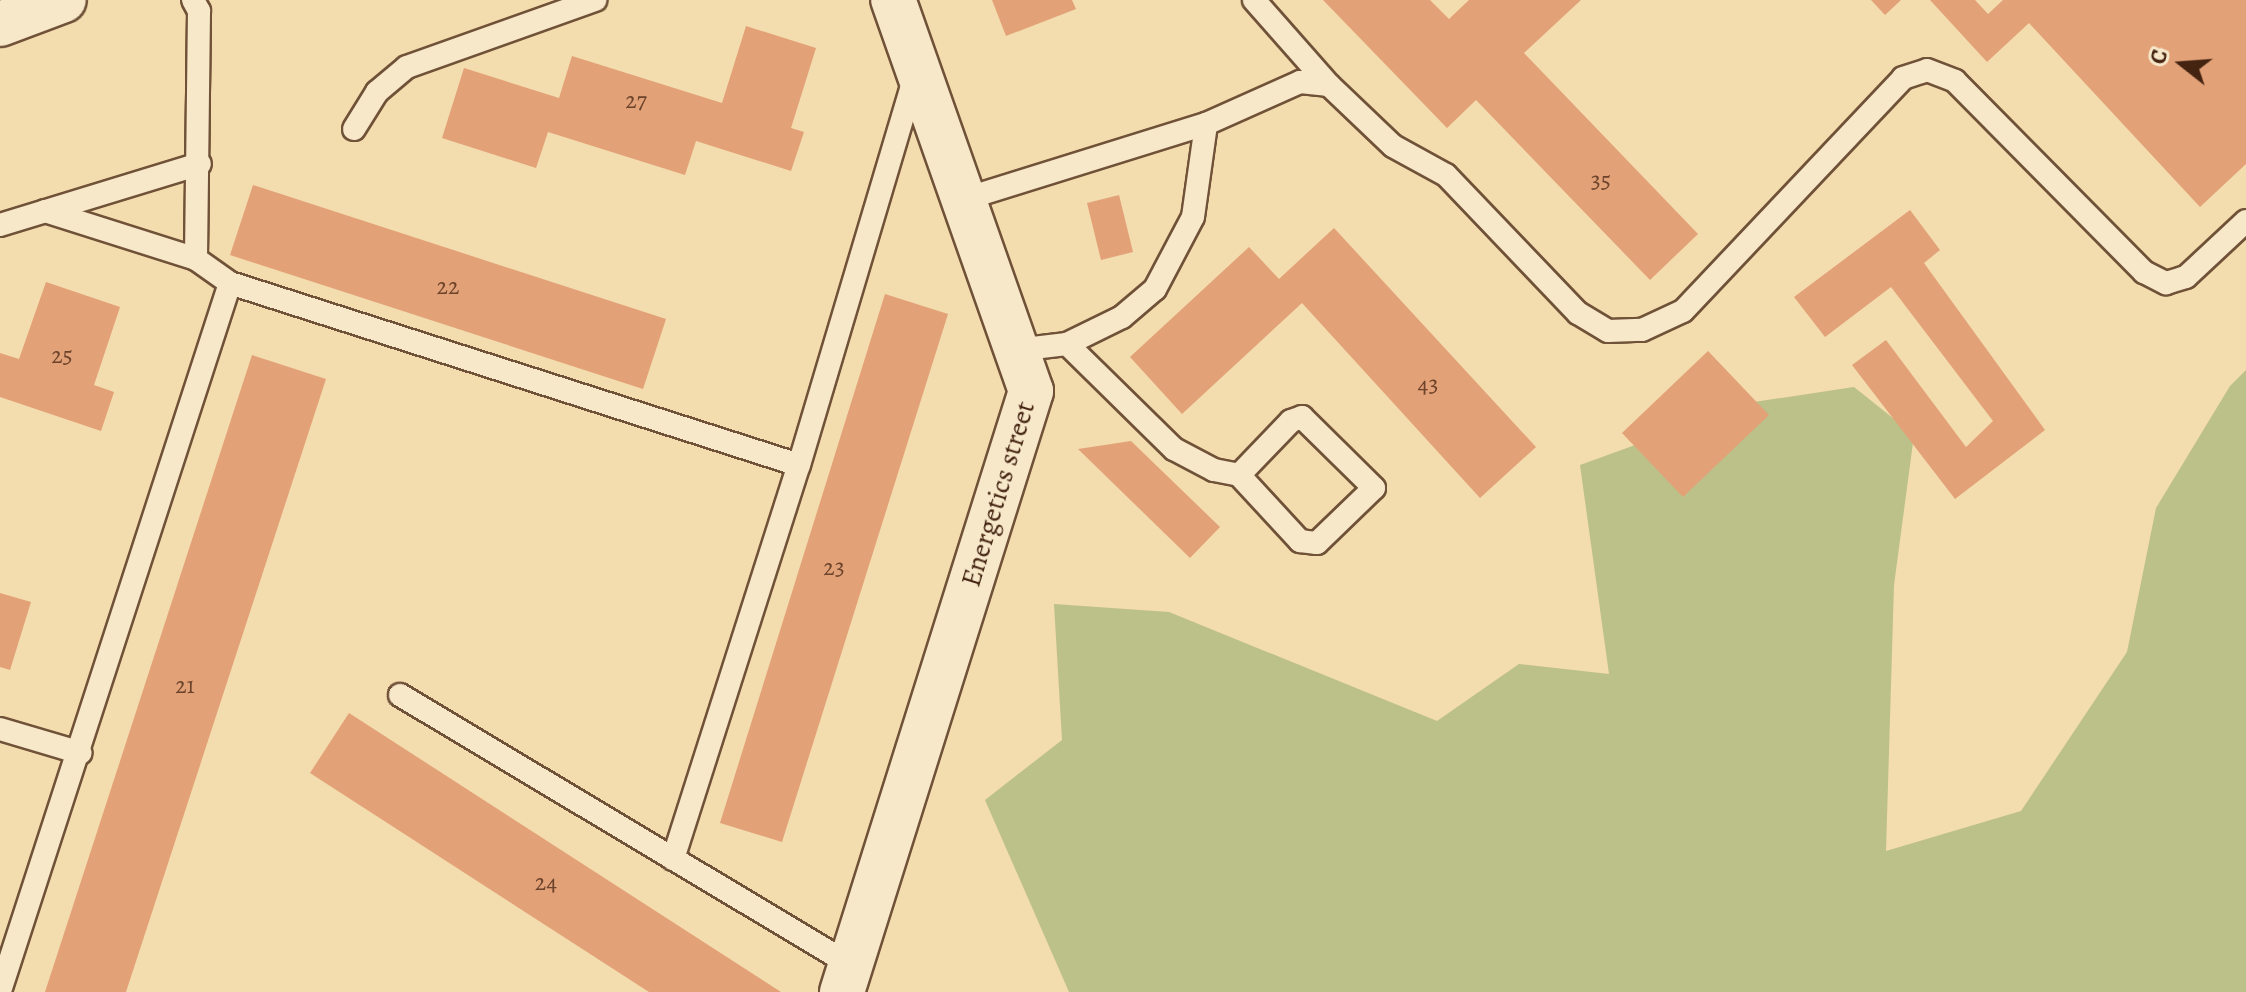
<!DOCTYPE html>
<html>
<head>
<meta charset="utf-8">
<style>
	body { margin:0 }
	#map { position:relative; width:2246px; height:992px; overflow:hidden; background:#f3dcad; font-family:Alegreya,serif }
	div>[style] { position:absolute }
	.green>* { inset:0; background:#bcc089 }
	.building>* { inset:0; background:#e3a178 }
	.roads { filter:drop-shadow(2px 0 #705238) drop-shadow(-2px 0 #705238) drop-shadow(0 2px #705238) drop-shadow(0 -2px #705238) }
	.lane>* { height:22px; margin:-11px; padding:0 11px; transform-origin:11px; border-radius:11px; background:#f7e8ca }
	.street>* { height:44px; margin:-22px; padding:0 22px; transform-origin:22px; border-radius:22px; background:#f7e8ca }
	.secondary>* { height:44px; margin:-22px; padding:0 22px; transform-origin:22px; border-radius:22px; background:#f7e8ca }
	span { translate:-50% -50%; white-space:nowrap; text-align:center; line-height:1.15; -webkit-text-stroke:7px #f7e8ca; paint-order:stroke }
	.number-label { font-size:24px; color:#6c432b }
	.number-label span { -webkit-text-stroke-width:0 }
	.street-label { font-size:28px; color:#442411 }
	.north { position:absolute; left:2142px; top:24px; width:80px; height:80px; -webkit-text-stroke:6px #f7e8ca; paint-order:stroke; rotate:287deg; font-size:22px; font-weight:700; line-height:32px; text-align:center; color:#442411 }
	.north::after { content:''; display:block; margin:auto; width:28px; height:36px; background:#442411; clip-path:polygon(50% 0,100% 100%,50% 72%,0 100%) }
</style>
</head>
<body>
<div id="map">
	<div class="green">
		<div style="clip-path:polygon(2246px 370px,2246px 992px,1069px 992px,985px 800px,1062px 740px,1054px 604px,1169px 612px,1437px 721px,1519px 664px,1609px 674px,1580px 465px,1754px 402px,1854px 387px,1914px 435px,1894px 585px,1886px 851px,2021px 811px,2127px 652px,2156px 508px,2230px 386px)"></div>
	</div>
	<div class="building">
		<div style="clip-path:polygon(992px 0,1072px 0,1076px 9px,1006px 36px)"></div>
		<div style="clip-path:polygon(1323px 0,1430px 0,1449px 19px,1469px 0,1581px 0,1524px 53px,1698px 234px,1650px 280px,1476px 100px,1447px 128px)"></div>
		<div style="clip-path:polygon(1871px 0,1901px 0,1885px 15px)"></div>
		<div style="clip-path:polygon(1930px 0,1975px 0,1988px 14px,2003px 0,2246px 0,2246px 164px,2200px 207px,2029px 23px,1987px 62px)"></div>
		<div style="clip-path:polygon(746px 26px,816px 48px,791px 128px,804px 132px,791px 171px,696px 141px,685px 175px,548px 132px,536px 168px,442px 138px,464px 68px,559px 98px,572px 56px,722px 103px)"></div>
		<div style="clip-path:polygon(253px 185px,666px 319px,643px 389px,230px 255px)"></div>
		<div style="clip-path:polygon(1119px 195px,1133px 252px,1101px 260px,1087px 203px)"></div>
		<div style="clip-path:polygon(1910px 210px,1940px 250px,1924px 263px,2045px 430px,1955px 499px,1852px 365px,1886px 340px,1966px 447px,1993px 421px,1891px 287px,1825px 337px,1794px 297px)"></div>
		<div style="clip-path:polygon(1334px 228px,1536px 447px,1480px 498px,1302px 303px,1182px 414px,1130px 357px,1249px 247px,1279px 279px)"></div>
		<div style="clip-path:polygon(46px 282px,120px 307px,94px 385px,114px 392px,101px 431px,0 397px,0 353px,19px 359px)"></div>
		<div style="clip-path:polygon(885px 294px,948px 314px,782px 842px,720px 823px)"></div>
		<div style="clip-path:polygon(1708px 351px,1769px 415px,1683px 497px,1622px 433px)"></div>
		<div style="clip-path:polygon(252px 355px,326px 379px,126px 992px,45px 992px)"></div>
		<div style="clip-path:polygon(1131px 441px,1220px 527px,1190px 558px,1078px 449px)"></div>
		<div style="clip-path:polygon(0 593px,31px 602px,10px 670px,0 667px)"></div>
		<div style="clip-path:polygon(349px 713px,781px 992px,649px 992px,310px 773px)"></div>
	</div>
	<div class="roads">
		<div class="lane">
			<div style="left:193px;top:0;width:13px;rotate:61deg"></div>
			<div style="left:199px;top:11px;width:248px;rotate:90.7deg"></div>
			<div style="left:196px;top:259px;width:42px;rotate:35.2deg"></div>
			<div style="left:230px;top:283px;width:597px;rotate:17.74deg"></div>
			<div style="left:799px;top:465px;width:407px;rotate:-73.4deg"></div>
			<div style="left:1254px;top:0;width:113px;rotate:48.6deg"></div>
			<div style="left:354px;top:129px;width:44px;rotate:-58.1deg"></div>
			<div style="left:377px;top:92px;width:39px;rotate:-40deg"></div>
			<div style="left:407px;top:67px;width:200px;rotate:-19.6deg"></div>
			<div style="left:965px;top:199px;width:252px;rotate:-17.3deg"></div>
			<div style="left:45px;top:211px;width:158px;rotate:17.6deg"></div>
			<div style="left:0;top:225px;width:209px;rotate:-17deg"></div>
			<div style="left:1067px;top:344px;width:61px;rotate:-26.1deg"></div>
			<div style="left:1122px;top:317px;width:43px;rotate:-40.3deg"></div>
			<div style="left:1155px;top:289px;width:81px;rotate:-62.2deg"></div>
			<div style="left:1193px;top:217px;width:94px;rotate:-82deg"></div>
			<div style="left:1206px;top:124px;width:103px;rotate:-24.1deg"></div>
			<div style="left:1300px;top:82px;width:29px;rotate:6deg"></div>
			<div style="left:1329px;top:85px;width:88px;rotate:43.6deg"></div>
			<div style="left:1393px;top:146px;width:60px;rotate:28.7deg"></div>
			<div style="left:1446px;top:175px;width:191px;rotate:46.3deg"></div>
			<div style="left:1578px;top:313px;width:35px;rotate:31deg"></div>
			<div style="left:1608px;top:331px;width:34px;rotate:-2deg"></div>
			<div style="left:1642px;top:330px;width:45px;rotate:-24.9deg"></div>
			<div style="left:1683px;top:311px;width:320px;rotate:-46.6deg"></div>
			<div style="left:1903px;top:78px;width:25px;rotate:-18deg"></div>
			<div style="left:1927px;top:70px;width:30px;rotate:21deg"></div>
			<div style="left:1955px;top:81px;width:269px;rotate:45.3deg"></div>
			<div style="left:2144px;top:272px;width:25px;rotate:27deg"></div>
			<div style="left:2166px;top:283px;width:21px;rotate:-17deg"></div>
			<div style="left:2186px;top:277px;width:82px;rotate:-43deg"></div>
			<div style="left:1016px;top:350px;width:51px;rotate:-6.7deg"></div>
			<div style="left:1067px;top:344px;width:150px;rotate:44.5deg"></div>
			<div style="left:1174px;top:449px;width:45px;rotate:27.7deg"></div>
			<div style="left:1214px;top:470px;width:25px;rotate:11deg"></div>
			<div style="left:1239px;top:475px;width:90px;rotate:47.3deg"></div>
			<div style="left:1300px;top:541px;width:17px;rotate:7deg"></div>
			<div style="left:1317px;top:543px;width:79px;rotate:-44deg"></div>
			<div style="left:1374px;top:488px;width:101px;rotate:-135.4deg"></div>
			<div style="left:1302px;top:417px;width:12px;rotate:160deg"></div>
			<div style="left:1291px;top:421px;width:75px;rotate:133.9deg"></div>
			<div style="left:400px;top:695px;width:526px;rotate:30.91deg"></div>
			<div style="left:0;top:729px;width:84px;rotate:16.5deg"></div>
			<div style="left:673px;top:859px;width:414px;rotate:-72.3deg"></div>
			<div style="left:0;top:991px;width:744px;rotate:-72deg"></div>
		</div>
		<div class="street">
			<div style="left:842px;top:992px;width:630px;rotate:-72.54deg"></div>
			<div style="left:1031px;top:391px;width:415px;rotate:-109.4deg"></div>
		</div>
		<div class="secondary">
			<div style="left:0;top:24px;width:68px;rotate:-20.6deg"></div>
		</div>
	</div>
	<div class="number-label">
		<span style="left:636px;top:101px">27</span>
		<span style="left:1601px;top:181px">35</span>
		<span style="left:448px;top:287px">22</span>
		<span style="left:62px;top:356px">25</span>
		<span style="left:1428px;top:385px">43</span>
		<span style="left:834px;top:568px">23</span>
		<span style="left:185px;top:686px">21</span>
		<span style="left:546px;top:883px">24</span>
	</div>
	<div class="street-label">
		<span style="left:998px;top:494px;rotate:-73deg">Energetics street</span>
	</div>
	<div class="north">С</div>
</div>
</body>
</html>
